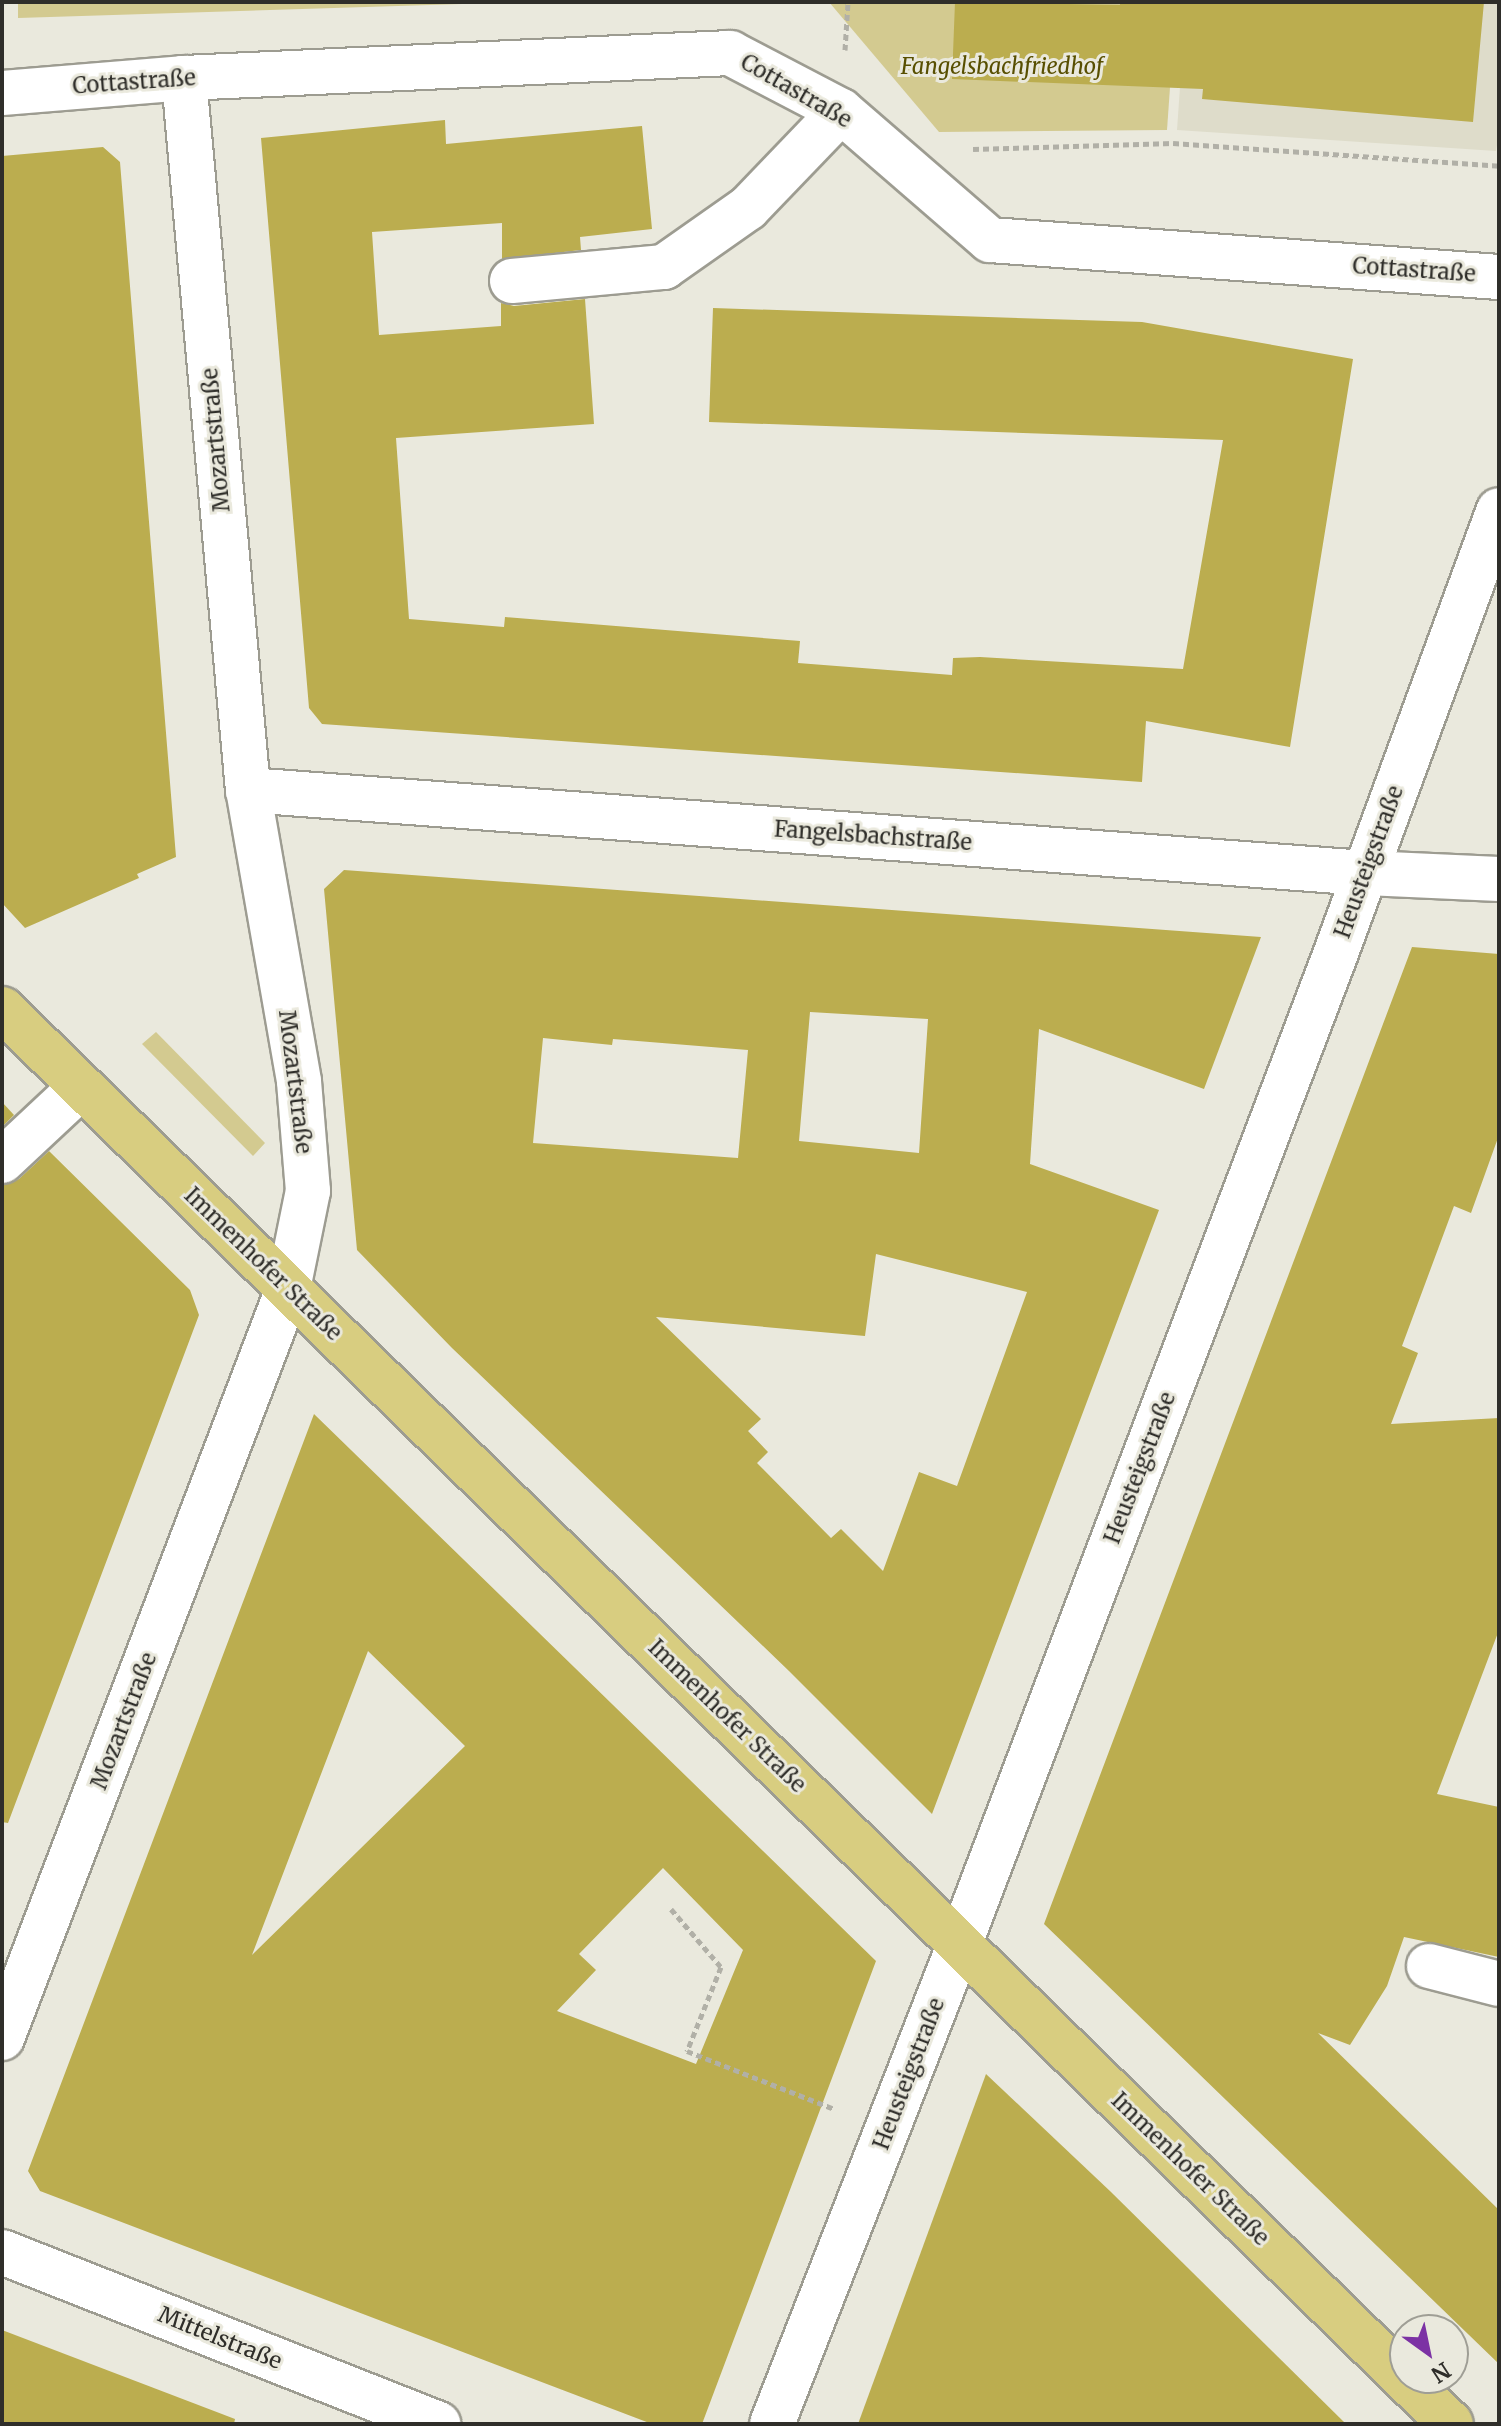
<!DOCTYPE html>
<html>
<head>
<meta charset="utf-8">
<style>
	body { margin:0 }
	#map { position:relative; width:1501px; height:2426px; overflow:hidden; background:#eae9dd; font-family:Merriweather,serif }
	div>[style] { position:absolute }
	.built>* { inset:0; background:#dedcca }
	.green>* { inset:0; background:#d3ca90 }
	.building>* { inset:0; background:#bbad4f }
	.path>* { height:5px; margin-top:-2.5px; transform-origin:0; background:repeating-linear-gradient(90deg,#b1b0a7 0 6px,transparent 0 10px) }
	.roads { filter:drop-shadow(2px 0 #9d9c91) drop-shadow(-2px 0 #9d9c91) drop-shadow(0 2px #9d9c91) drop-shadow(0 -2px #9d9c91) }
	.minor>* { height:44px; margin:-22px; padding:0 22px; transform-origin:22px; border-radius:22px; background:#fff }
	.major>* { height:44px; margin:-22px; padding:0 22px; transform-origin:22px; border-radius:22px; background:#d8cd80 }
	span { translate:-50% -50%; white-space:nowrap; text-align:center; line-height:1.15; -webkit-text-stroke:6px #eae9dd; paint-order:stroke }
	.park-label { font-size:22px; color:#584f01; font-style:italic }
	.street-label { font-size:22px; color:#2f2e2a }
	.frame { position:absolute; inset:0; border:4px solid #2f2e2a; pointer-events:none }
	.north { position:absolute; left:1389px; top:2314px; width:80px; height:80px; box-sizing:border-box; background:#eae9dd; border:2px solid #9f9e95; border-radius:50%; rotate:147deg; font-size:22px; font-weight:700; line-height:32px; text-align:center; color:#2f2e2a }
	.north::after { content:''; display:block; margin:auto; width:28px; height:36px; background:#7c32a4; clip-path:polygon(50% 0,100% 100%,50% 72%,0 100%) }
</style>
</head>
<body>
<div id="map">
	<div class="built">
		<div style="clip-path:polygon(1186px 2px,1499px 2px,1499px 133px,1496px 151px,1177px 130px)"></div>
	</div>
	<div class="green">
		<div style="clip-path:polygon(18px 2px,528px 2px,18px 18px)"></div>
		<div style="clip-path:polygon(829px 2px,1176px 2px,1167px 130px,939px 132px)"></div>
		<div style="clip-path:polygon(156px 1032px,265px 1143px,253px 1156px,142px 1044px)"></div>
	</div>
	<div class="building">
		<div style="clip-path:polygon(955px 2px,1120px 5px,1120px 2px,1484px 2px,1473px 122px,1202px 99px,1203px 89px,952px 79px)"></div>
		<div style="clip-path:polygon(445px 120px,446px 144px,642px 126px,652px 229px,580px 237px,581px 250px,502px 259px,502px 223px,372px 232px,379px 335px,501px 326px,501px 303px,514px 306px,585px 299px,594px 424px,396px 438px,409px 619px,504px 627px,505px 617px,800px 641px,798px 663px,952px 675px,953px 658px,980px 657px,1183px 669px,1223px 440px,709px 422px,713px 308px,1142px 322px,1353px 359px,1290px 747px,1146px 721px,1142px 782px,322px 724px,309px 708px,261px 138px)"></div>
		<div style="clip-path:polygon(103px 147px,120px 162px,176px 857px,137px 874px,139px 878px,25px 928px,2px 903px,2px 156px)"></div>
		<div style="clip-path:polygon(evenodd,344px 870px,1261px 937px,1204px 1089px,1039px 1029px,1030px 1164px,1159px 1210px,932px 1814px,789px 1671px,452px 1348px,357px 1250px,324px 889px,344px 870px,810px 1012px,928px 1019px,919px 1153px,799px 1141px,810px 1012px,344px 870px,543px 1038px,612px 1045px,613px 1039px,748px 1050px,738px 1158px,533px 1143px,543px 1038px,344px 870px,876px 1254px,1027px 1292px,957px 1486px,919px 1472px,883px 1571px,841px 1529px,831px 1538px,757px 1463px,768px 1452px,748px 1431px,761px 1419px,656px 1317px,865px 1336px,876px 1254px)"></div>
		<div style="clip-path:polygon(1412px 947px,1499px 954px,1499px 1135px,1471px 1213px,1454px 1206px,1402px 1346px,1418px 1353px,1391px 1424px,1499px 1418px,1499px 1630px,1437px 1794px,1499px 1807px,1499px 1957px,1404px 1937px,1387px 1986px,1350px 2045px,1318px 2033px,1499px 2210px,1499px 2364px,1044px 1924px)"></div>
		<div style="clip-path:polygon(2px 1102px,14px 1115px,2px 1127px)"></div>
		<div style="clip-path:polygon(49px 1151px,190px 1290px,199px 1315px,8px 1823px,2px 1822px,2px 1185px,19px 1179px)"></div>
		<div style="clip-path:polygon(evenodd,314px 1414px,876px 1961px,702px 2424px,652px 2424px,40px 2191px,28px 2171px,314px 1414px,368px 1651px,465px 1746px,252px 1955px,368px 1651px,314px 1414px,663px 1868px,743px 1950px,696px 2064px,557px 2011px,596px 1970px,579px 1954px,663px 1868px)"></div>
		<div style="clip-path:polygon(986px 2074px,1111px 2192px,1346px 2424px,858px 2424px)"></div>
		<div style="clip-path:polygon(2px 2330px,235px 2419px,234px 2424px,2px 2424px)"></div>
	</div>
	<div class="path">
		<div style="left:845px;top:50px;width:48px;rotate:-86.4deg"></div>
		<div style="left:973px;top:149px;width:200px;rotate:-1.7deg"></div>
		<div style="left:1173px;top:143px;width:327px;rotate:4deg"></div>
		<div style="left:671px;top:1909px;width:77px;rotate:49.2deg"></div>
		<div style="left:721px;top:1967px;width:91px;rotate:112deg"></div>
		<div style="left:687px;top:2051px;width:158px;rotate:21.5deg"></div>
	</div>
	<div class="roads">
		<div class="minor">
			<div style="left:2px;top:93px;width:183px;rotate:-4.7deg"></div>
			<div style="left:184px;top:78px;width:547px;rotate:-2.62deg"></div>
			<div style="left:730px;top:53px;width:125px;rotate:27.6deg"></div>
			<div style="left:841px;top:111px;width:197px;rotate:40.9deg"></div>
			<div style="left:990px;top:240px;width:510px;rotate:4.16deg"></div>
			<div style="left:512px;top:281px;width:153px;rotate:-5.3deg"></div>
			<div style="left:664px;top:267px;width:103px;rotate:-35.1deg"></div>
			<div style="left:748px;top:208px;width:134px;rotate:-46.2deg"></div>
			<div style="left:248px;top:790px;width:1121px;rotate:4.25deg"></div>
			<div style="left:1366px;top:873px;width:133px;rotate:2.6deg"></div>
			<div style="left:2px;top:1161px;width:108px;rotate:-43.1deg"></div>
			<div style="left:1429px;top:1966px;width:72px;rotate:14.4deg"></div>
			<div style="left:2px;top:2038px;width:802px;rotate:-69.1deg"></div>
			<div style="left:288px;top:1289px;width:100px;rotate:-78.5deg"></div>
			<div style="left:308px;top:1191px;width:110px;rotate:-94.7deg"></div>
			<div style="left:299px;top:1081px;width:295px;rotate:-99.9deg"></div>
			<div style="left:248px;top:790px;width:715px;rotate:-95.14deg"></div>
			<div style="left:2px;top:2252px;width:469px;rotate:21.5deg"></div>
			<div style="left:772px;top:2424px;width:516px;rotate:-68.65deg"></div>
			<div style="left:960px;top:1943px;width:1054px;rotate:-69.21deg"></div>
			<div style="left:1334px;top:958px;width:477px;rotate:-69.8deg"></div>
		</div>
		<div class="major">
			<div style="left:2px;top:1009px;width:2025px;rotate:44.32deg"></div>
		</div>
	</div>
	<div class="park-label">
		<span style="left:1002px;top:67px">Fangelsbachfriedhof</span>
	</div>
	<div class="street-label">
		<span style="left:134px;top:82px;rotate:-4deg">Cottastraße</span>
		<span style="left:796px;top:91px;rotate:30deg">Cottastraße</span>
		<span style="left:1414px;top:270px;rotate:4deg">Cottastraße</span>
		<span style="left:216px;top:440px;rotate:-95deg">Mozartstraße</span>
		<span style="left:873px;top:836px;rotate:4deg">Fangelsbachstraße</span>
		<span style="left:1369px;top:862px;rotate:-70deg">Heusteigstraße</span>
		<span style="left:295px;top:1082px;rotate:83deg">Mozartstraße</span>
		<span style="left:263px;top:1264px;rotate:44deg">Immenhofer Straße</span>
		<span style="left:1140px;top:1468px;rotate:-69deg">Heusteigstraße</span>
		<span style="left:727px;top:1716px;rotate:44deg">Immenhofer Straße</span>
		<span style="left:124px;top:1721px;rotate:-69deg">Mozartstraße</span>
		<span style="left:909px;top:2074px;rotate:-69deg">Heusteigstraße</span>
		<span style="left:1190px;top:2169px;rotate:44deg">Immenhofer Straße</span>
		<span style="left:220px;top:2338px;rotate:22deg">Mittelstraße</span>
	</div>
	<div class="frame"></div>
	<div class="north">N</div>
</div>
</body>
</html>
